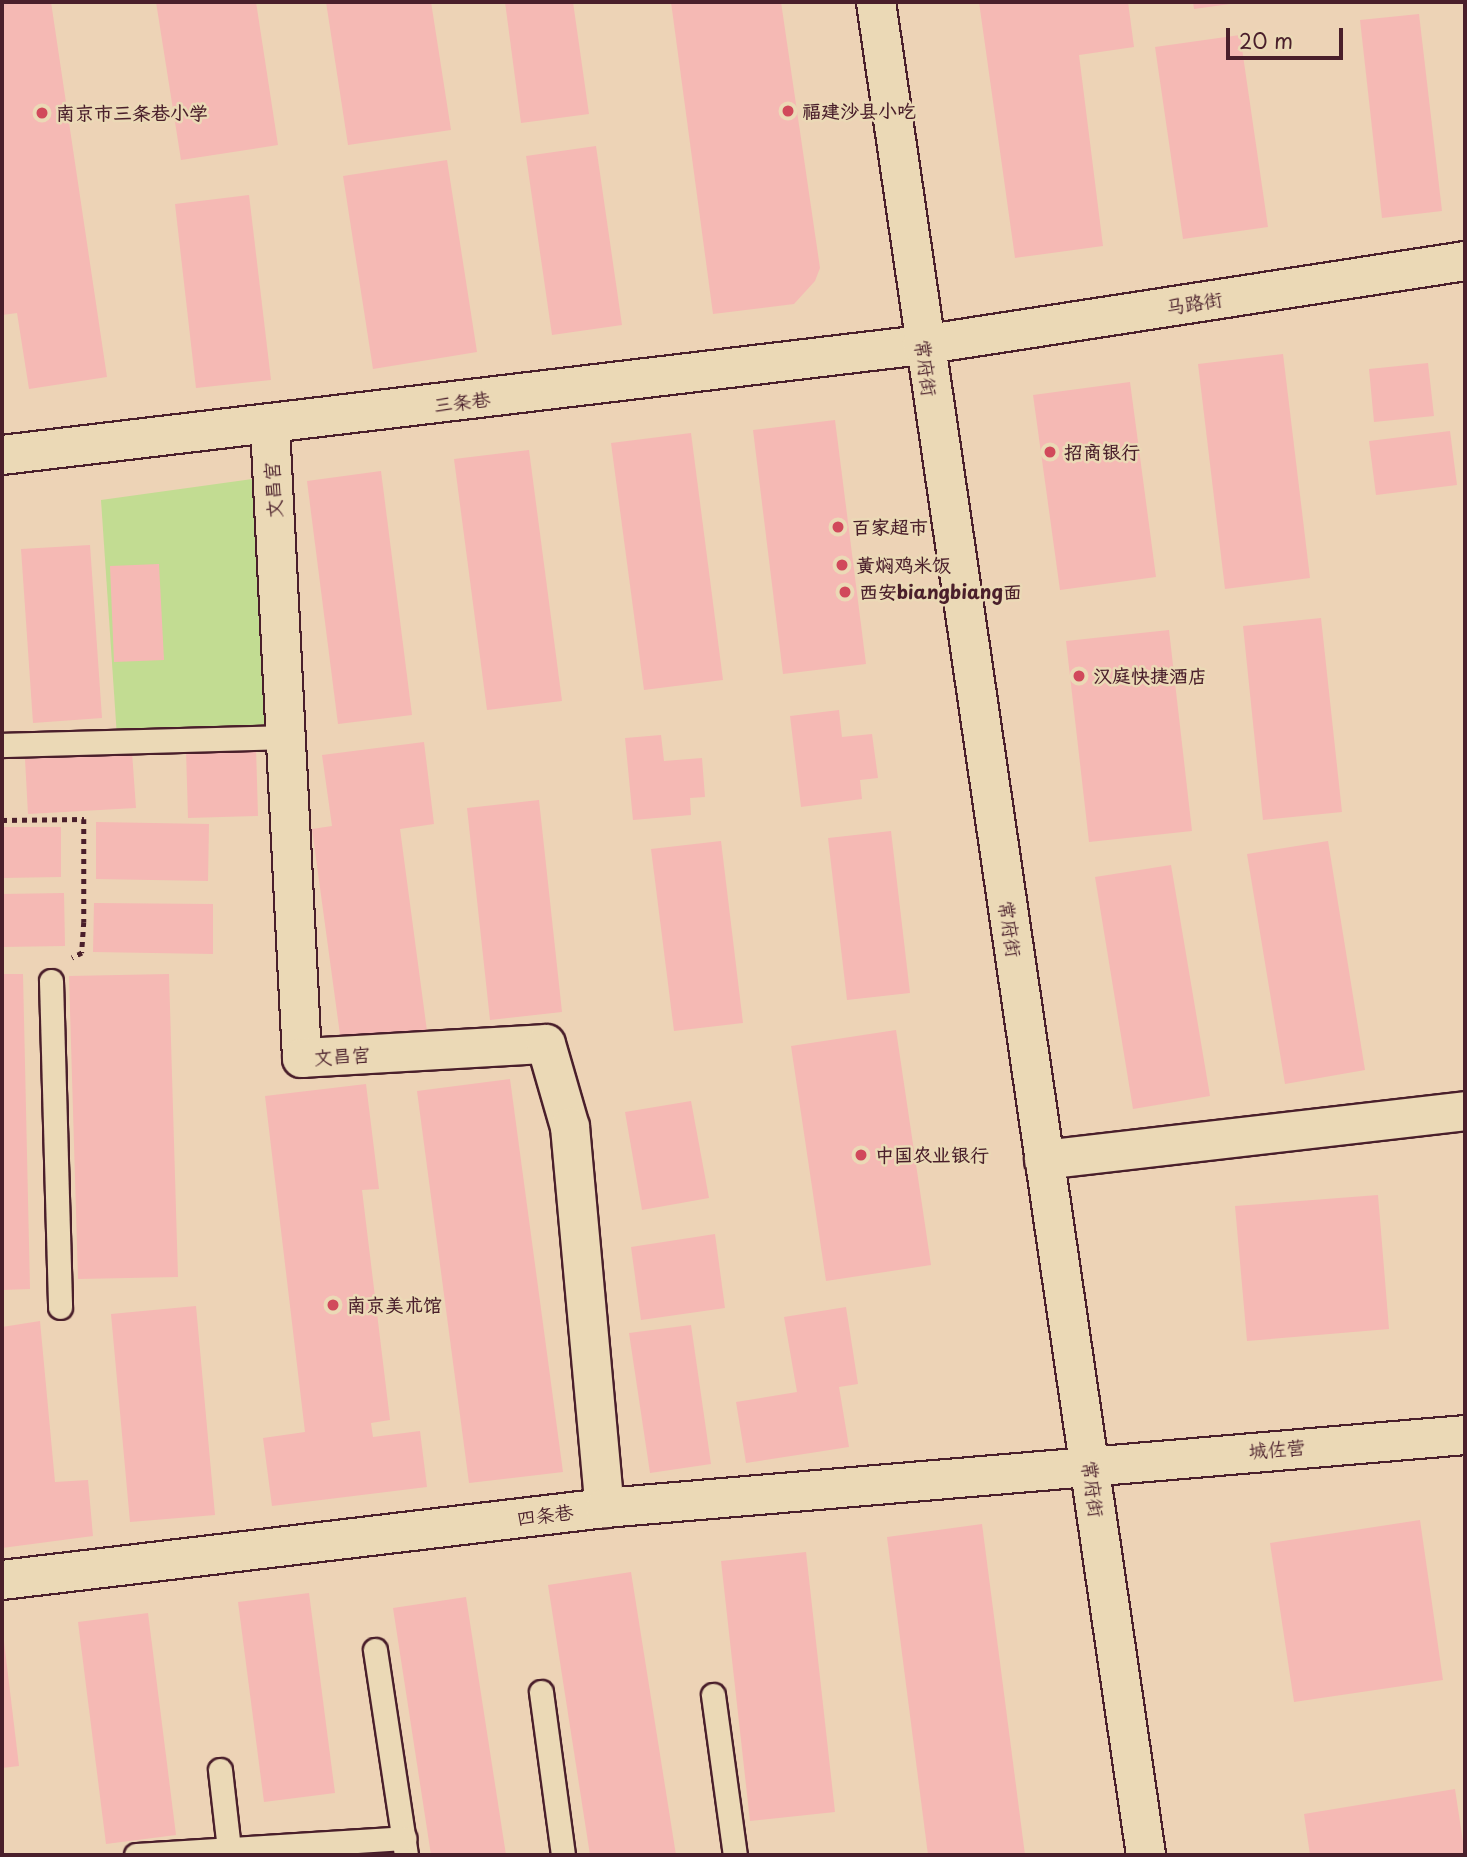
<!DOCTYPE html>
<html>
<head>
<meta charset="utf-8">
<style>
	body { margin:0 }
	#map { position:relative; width:1467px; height:1857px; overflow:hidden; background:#edd3b6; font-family:"Playpen Sans","LXGW WenKai TC",sans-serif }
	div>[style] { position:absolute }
	.green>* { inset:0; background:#c2dc92 }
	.building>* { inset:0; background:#f5b9b4 }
	.path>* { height:4.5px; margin-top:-2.25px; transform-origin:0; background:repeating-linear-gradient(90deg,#4a1f2b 0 5px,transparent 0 10px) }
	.roads { filter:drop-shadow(2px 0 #4a1f2b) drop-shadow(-2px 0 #4a1f2b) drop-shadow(0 2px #4a1f2b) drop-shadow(0 -2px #4a1f2b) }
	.lane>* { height:23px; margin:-11.5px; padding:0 11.5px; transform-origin:11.5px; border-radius:11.5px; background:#ebd9b6 }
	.street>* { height:38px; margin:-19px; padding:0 19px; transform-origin:19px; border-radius:19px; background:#ebd9b6 }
	.secondary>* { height:38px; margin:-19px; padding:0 19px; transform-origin:19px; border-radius:19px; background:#ebd9b6 }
	.dots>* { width:19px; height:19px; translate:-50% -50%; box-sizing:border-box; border:4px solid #ebd9b6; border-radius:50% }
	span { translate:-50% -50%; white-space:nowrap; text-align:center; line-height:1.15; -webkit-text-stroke:5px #ebd9b6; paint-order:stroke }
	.poi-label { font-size:19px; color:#4a1f2b; font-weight:700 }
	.left { translate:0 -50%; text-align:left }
	.street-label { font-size:19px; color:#4a1f2b }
	.frame { position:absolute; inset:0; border:4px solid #4a1f2b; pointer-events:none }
	.scale { position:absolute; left:1226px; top:28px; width:117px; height:32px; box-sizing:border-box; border:4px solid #4a1f2b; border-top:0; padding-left:9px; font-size:21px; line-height:24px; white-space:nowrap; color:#4a1f2b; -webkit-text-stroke:5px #ebd9b6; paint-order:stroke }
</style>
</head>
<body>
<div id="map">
	<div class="green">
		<div style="clip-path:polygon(259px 478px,274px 728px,117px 737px,101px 500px)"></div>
	</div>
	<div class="building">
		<div style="clip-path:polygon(2px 2px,51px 2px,107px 377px,29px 389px,17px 313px,2px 315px)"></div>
		<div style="clip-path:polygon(156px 2px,256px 2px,278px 145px,181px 160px)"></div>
		<div style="clip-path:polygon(326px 2px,431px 2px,451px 130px,348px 145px)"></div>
		<div style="clip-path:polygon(505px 2px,573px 2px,589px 114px,521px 123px)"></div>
		<div style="clip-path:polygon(671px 2px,781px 2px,820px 268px,815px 281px,794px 304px,713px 314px)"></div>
		<div style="clip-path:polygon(979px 2px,1128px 2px,1134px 47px,1079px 55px,1103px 246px,1015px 258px)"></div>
		<div style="clip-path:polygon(1193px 2px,1237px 2px,1237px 3px,1194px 9px)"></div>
		<div style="clip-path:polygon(1419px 14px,1442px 211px,1382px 218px,1360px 20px)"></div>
		<div style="clip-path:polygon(1240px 35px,1268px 227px,1183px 239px,1155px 47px)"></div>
		<div style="clip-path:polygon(596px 146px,622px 325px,552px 335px,526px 156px)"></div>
		<div style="clip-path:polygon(447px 160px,477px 352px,373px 369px,343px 176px)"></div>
		<div style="clip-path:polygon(249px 195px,271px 380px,196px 388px,175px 204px)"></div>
		<div style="clip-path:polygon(1283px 354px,1310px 578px,1225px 589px,1198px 364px)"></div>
		<div style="clip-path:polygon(1428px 363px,1434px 416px,1374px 422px,1369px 369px)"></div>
		<div style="clip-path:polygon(1130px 382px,1156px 577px,1060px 590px,1033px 395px)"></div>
		<div style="clip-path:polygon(835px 420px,866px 664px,783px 674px,753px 430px)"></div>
		<div style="clip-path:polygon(1450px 431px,1457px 485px,1376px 495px,1369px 441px)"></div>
		<div style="clip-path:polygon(691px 433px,723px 680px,644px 690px,611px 443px)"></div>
		<div style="clip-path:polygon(529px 450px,562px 701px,487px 710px,454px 459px)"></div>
		<div style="clip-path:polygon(381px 471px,412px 715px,338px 724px,307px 481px)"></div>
		<div style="clip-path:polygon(90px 545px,102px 718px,33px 723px,21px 549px)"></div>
		<div style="clip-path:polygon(159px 564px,164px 660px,114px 662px,110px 566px)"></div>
		<div style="clip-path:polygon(1321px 618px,1342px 812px,1263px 820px,1243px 626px)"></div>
		<div style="clip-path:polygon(1169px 630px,1192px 831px,1089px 842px,1066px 641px)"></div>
		<div style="clip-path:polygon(839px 710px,842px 737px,872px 734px,878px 778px,860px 780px,862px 799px,801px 807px,790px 716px)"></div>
		<div style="clip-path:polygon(661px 735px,664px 761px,702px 758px,705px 797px,690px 798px,691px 815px,633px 820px,625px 738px)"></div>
		<div style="clip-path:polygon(424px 742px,434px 824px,400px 829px,427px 1031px,341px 1042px,312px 829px,332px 826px,322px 755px)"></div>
		<div style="clip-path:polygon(256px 747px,258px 816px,188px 818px,186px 750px)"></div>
		<div style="clip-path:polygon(132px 752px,136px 808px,28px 814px,25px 759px)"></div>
		<div style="clip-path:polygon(539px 800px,562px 1012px,490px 1020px,467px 808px)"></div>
		<div style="clip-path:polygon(96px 822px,209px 824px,208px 881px,96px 879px)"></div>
		<div style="clip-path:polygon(2px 827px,61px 827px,61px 877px,2px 878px)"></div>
		<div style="clip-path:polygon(891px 831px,910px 993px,847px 1000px,828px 838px)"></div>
		<div style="clip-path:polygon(721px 841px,743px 1023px,674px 1031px,651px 849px)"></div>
		<div style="clip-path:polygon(1328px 841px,1365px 1070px,1285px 1084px,1247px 854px)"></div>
		<div style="clip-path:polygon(1171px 865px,1210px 1096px,1133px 1109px,1095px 877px)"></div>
		<div style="clip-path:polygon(64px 893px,65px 946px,2px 947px,2px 894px)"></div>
		<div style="clip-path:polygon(94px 903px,213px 904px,213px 954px,93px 952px)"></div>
		<div style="clip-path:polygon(2px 974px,23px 974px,30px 1289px,2px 1290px)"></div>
		<div style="clip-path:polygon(169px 974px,178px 1277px,78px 1279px,69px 976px)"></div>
		<div style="clip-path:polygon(896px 1030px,931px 1265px,826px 1281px,791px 1046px)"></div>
		<div style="clip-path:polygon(510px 1079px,563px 1472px,469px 1483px,417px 1091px)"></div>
		<div style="clip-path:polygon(366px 1084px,379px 1189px,362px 1190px,390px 1420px,371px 1423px,373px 1437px,420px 1431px,427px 1487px,272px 1506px,263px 1438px,305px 1432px,265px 1096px)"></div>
		<div style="clip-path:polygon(691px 1101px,709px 1198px,642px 1210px,625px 1112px)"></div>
		<div style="clip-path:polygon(1378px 1195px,1389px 1329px,1247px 1341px,1235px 1206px)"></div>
		<div style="clip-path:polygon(715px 1234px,725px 1308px,641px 1320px,631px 1247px)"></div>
		<div style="clip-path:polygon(196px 1306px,215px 1515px,130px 1522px,111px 1314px)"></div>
		<div style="clip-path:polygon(846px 1307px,858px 1384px,839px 1387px,849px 1447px,746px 1463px,736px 1402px,797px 1392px,784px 1317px)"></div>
		<div style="clip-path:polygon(40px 1321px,55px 1482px,88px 1480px,93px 1536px,2px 1548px,2px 1327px)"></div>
		<div style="clip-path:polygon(691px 1325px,711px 1464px,650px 1473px,629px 1333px)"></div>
		<div style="clip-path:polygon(1420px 1520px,1443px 1680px,1294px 1702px,1270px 1543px)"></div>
		<div style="clip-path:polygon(982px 1524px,1025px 1855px,928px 1855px,887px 1537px)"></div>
		<div style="clip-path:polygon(806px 1552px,835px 1812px,750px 1821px,721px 1561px)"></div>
		<div style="clip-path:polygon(631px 1572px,676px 1855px,590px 1855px,548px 1585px)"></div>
		<div style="clip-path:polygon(309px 1593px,335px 1793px,264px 1802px,238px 1602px)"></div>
		<div style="clip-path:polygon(466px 1597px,506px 1855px,431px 1855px,393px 1608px)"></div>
		<div style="clip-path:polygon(148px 1613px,176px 1835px,106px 1844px,78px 1622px)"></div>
		<div style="clip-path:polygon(2px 1625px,19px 1766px,2px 1768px)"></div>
		<div style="clip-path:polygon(1455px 1789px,1465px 1855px,1310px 1855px,1304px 1814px)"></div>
	</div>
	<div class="path">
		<div style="left:2px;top:820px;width:82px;rotate:-0.7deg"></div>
		<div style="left:84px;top:819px;width:103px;rotate:90deg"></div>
		<div style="left:84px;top:922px;width:31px;rotate:94deg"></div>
		<div style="left:82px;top:953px;width:11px;rotate:153deg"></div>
	</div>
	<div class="roads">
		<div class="lane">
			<div style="left:2px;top:745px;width:284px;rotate:-1.6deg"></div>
			<div style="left:51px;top:981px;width:326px;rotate:88.4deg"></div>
			<div style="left:375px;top:1650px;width:207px;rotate:81.4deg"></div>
			<div style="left:541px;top:1692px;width:164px;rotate:82.3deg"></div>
			<div style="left:713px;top:1695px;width:162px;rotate:82.2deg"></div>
			<div style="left:220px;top:1770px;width:80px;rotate:83.5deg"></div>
			<div style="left:136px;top:1855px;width:269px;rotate:-3.6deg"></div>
		</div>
		<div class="street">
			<div style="left:270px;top:426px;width:633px;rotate:87.1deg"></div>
			<div style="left:302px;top:1058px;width:244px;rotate:-3.3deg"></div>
			<div style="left:546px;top:1044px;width:86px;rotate:73.9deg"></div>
			<div style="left:570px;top:1127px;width:383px;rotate:84.8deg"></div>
			<div style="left:2px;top:455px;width:927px;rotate:-6.82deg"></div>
			<div style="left:922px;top:345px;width:549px;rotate:-8.79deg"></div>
			<div style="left:1044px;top:1160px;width:424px;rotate:-6.6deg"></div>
			<div style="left:2px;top:1580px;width:607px;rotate:-6.81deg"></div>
			<div style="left:605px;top:1508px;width:863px;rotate:-4.85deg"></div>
		</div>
		<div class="secondary">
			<div style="left:876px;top:2px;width:1873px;rotate:81.71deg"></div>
		</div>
	</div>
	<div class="dots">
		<div style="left:788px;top:111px;background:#d1495b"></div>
		<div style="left:42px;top:113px;background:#d1495b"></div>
		<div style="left:1050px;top:452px;background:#d1495b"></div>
		<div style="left:838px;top:527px;background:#d1495b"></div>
		<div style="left:842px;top:565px;background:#d1495b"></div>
		<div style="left:845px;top:592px;background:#d1495b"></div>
		<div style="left:1079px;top:676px;background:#d1495b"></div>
		<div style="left:861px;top:1155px;background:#d1495b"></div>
		<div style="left:333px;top:1305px;background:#d1495b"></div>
	</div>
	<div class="poi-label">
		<span class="left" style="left:802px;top:111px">福建沙县小吃</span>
		<span class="left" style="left:56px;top:113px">南京市三条巷小学</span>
		<span class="left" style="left:1064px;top:452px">招商银行</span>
		<span class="left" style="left:852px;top:527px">百家超市</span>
		<span class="left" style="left:856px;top:565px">黄焖鸡米饭</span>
		<span class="left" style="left:859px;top:592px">西安biangbiang面</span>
		<span class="left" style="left:1093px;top:676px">汉庭快捷酒店</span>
		<span class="left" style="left:875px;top:1155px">中国农业银行</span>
		<span class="left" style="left:347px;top:1305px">南京美术馆</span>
	</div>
	<div class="street-label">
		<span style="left:1194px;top:303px;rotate:-9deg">马路街</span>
		<span style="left:926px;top:368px;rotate:82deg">常府街</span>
		<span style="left:462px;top:402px;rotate:-7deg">三条巷</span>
		<span style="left:273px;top:490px;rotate:-93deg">文昌宫</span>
		<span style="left:1010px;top:929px;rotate:81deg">常府街</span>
		<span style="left:342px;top:1056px;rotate:-3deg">文昌宫</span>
		<span style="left:1277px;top:1449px;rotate:-4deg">城佐营</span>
		<span style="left:1093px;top:1489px;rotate:82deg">常府街</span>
		<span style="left:545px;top:1515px;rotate:-7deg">四条巷</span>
	</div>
	<div class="frame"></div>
	<div class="scale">20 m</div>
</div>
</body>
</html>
